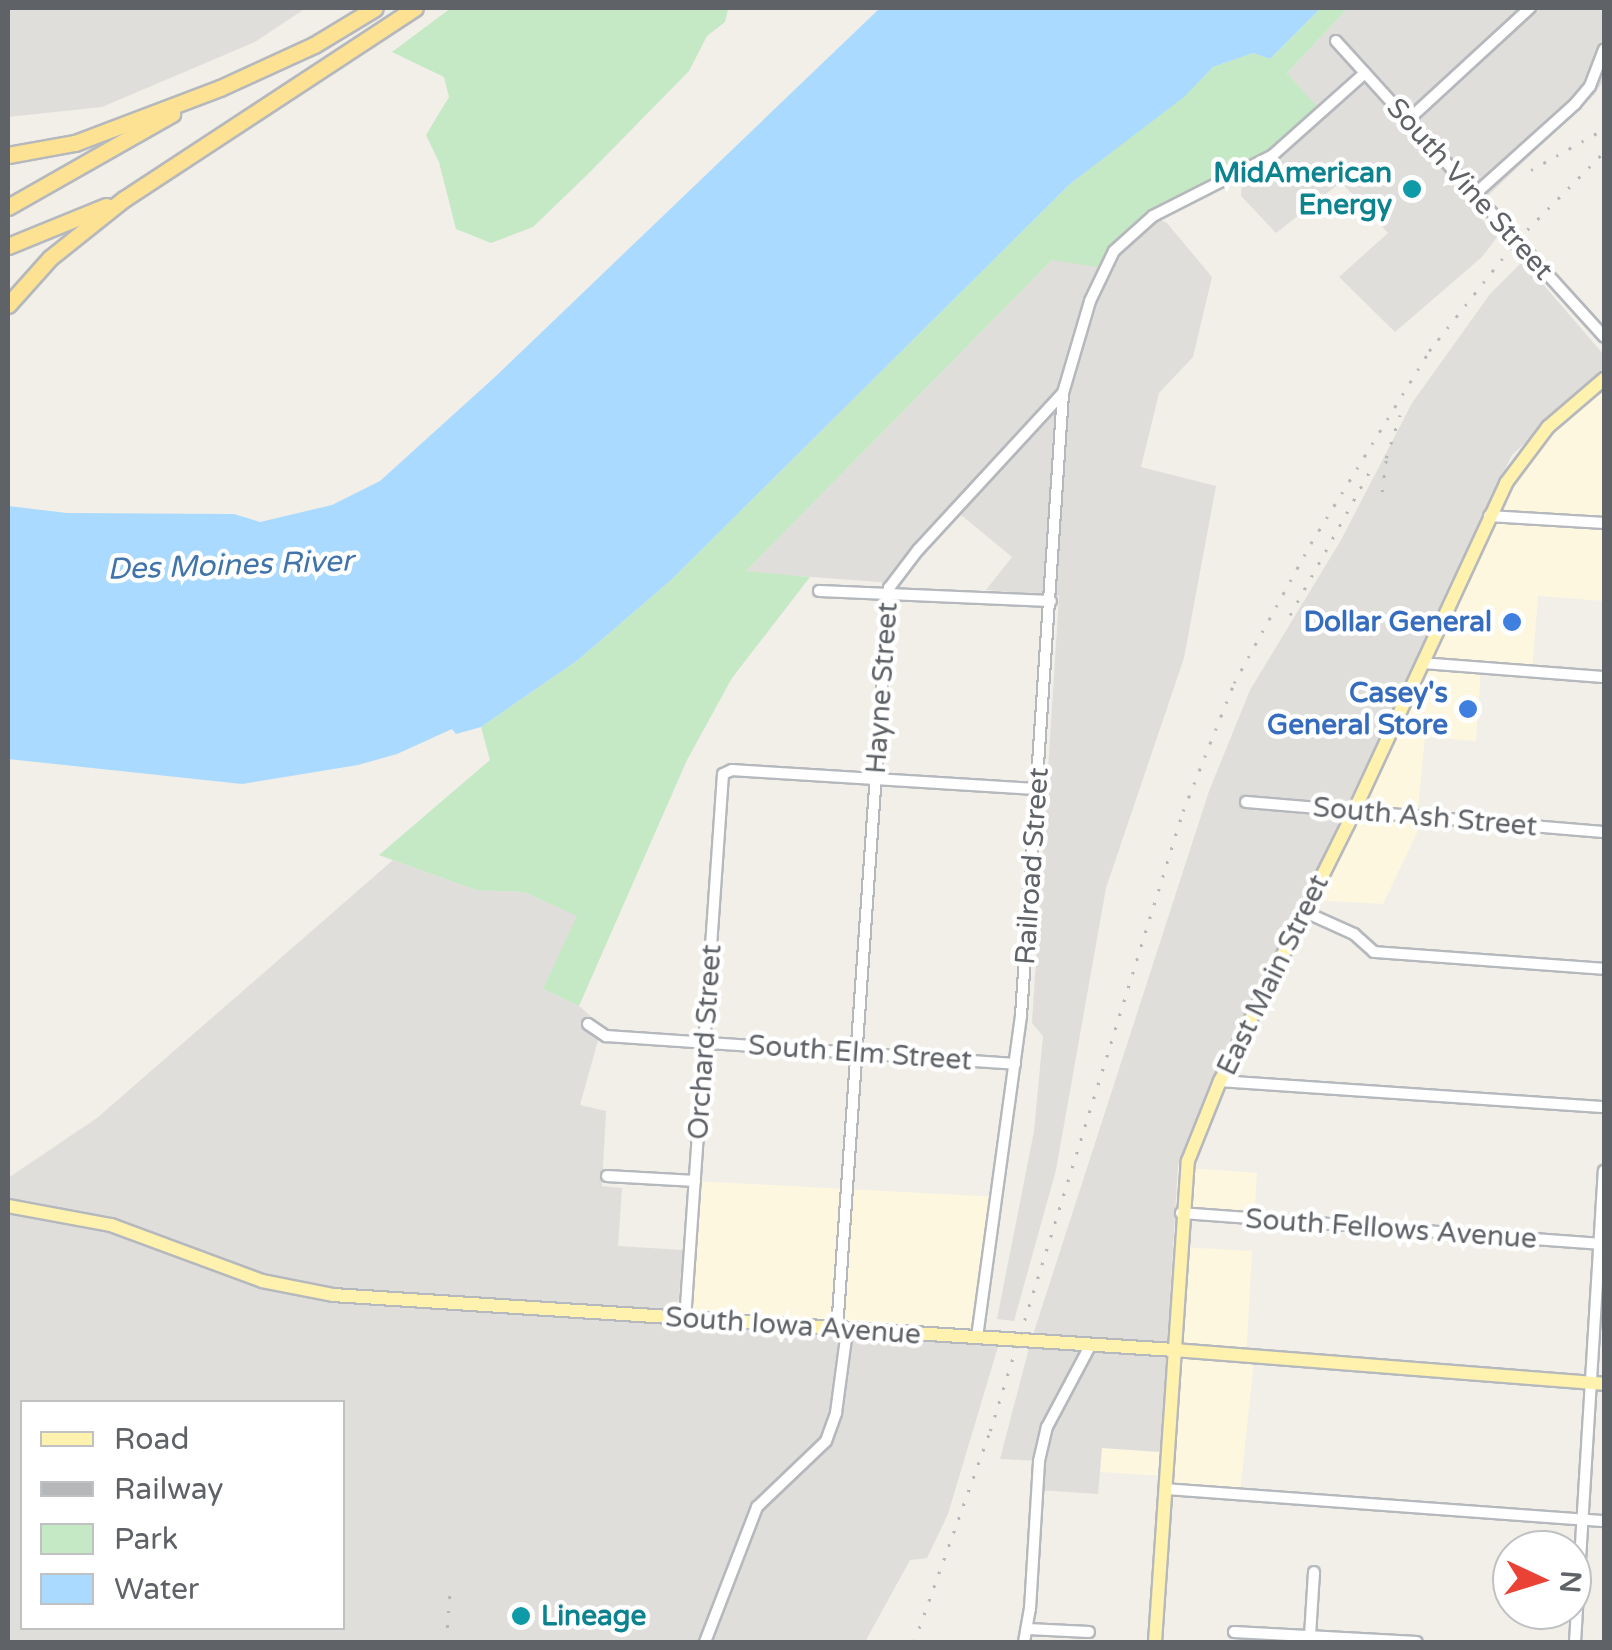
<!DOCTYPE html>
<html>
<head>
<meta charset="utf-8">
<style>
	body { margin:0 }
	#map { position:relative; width:1612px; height:1650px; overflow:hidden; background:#f1efe8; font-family:"Varela Round",sans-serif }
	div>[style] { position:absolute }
	.commercial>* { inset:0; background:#fef7e0 }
	.industrial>* { inset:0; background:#e0deda }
	.green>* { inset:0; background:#c5e8c5 }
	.water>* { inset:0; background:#aadaff }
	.roads { filter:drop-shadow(2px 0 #b5b8bc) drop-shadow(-2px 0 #b5b8bc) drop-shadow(0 2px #b5b8bc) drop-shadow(0 -2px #b5b8bc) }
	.minor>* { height:10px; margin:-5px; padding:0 5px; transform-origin:5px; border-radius:5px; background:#fff }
	.major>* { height:12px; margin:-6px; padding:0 6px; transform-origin:6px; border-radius:6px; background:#fff2af }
	.highway>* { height:15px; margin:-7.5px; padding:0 7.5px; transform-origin:7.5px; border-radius:7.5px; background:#fde293 }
	.rail>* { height:2.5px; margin-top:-1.25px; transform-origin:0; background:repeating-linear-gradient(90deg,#b6b7b8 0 2.5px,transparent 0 14.5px) }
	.dots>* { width:28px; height:28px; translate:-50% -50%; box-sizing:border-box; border:5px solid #fff; border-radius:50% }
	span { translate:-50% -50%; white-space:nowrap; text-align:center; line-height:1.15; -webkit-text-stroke:9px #fff; paint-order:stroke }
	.culture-label { font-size:28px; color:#0d838f; font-weight:700 }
	.right { translate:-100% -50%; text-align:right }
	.left { translate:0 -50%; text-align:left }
	.street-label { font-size:28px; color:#5f6368 }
	.shop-label { font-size:28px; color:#366cbe; font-weight:700 }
	.water-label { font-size:30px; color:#4174aa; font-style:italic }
	.frame { position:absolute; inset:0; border:10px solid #5f6368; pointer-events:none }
	.legend { position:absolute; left:20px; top:1400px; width:325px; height:230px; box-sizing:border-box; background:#fff; border:2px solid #bfc1c3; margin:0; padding:12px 18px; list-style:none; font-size:30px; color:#5f6368 }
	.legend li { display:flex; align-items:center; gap:20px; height:50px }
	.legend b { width:50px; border:2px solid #bfc1c3 }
	.north { position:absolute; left:1492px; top:1530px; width:100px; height:100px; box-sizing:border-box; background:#fff; border:2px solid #bfc1c3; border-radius:50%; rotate:94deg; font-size:28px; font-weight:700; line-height:40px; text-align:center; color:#5f6368 }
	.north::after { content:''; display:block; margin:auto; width:35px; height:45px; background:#ea4335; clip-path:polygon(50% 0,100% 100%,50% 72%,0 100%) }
</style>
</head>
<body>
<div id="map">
	<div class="commercial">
		<div style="clip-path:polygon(1604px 379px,1604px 601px,1538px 596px,1532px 671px,1481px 667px,1476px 741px,1425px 737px,1417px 818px,1423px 820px,1383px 904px,1311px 900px,1521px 458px)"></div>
		<div style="clip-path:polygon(1187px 1168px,1257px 1173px,1254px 1218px,1181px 1213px)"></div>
		<div style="clip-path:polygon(695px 1181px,998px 1197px,977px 1337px,677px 1319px,683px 1250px,690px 1251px)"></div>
		<div style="clip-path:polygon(1180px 1247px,1252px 1251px,1246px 1358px,1254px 1359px,1240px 1494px,1165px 1489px,1165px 1476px,1100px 1472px,1102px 1448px,1167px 1453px)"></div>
	</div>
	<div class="industrial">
		<div style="clip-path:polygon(8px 8px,306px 8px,255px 42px,102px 107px,8px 117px)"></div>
		<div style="clip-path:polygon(1348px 8px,1604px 8px,1604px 79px,1595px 94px,1473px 210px,1498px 236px,1482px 257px,1395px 332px,1339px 277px,1388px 233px,1341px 182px,1276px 233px,1241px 196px,1243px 169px,1321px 112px,1287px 73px)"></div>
		<div style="clip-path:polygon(1153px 216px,1167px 223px,1212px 277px,1193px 357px,1159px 393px,1141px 467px,1216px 486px,1184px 658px,1106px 888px,1056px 1170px,1014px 1321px,997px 1319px,1034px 1131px,1043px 1036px,1032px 1023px,1059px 596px,986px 590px,1012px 557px,955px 510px,892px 583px,745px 572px,1052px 260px)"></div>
		<div style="clip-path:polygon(1523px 261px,1604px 355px,1604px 369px,1512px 455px,1178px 1165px,1161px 1452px,1102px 1448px,1098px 1494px,1037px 1490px,1038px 1461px,1000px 1459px,1030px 1344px,1209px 791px,1250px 690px,1341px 540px,1412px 403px,1490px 294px)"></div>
		<div style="clip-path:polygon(evenodd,393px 860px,476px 890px,524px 892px,578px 916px,543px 989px,579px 1006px,602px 1026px,580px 1105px,606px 1111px,602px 1186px,622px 1188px,618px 1246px,683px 1250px,677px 1319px,1000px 1340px,948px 1514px,927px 1558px,910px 1560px,865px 1642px,8px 1642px,8px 1178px,97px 1118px,393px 860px,22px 1402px,342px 1402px,342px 1628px,22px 1628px,22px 1402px)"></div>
	</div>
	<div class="green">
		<div style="clip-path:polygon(451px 8px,728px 8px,728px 9px,725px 22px,707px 36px,689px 71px,589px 173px,533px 227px,491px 243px,456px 229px,439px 162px,426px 135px,449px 97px,444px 77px,392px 52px)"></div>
		<div style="clip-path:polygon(1321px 8px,1348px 8px,1287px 73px,1322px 112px,1273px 155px,1153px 216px,1104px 268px,1052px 260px,746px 571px,810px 577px,732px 678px,687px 760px,579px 1006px,543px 989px,577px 916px,524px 892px,476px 890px,379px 855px,490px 760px,481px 727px,578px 660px,670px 581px,1070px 184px,1184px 96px,1213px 67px,1253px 53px,1270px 59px)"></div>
	</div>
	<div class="water">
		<div style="clip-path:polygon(880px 8px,1321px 8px,1270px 59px,1253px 53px,1213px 67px,1184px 97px,1070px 184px,670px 581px,578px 660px,481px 727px,456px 734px,452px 729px,397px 754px,358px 765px,242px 784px,8px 759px,8px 506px,67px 513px,234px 514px,260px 522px,332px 505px,380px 481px,496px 376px)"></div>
	</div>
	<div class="roads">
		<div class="minor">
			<div style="left:1336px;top:41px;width:399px;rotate:47.8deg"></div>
			<div style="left:1408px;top:120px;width:166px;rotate:-42.6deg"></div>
			<div style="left:1475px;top:194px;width:135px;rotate:-42deg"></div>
			<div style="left:1575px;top:104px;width:23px;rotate:-50deg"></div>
			<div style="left:1590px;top:86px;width:39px;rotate:-69deg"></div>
			<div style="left:1489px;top:516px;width:115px;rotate:3.5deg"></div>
			<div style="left:819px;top:591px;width:232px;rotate:2.5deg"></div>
			<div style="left:1422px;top:663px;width:183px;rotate:4.4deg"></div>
			<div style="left:1246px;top:802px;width:359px;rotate:4.8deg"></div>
			<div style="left:1305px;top:912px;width:54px;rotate:24.2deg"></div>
			<div style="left:1354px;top:934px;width:27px;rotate:42deg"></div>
			<div style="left:1374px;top:952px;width:231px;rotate:4.2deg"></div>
			<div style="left:588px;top:1024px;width:22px;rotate:34deg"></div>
			<div style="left:606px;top:1036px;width:410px;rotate:3.9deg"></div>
			<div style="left:1220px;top:1081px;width:385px;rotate:3.9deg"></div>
			<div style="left:607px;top:1176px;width:88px;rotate:3.3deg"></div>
			<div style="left:1181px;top:1213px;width:424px;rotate:4.2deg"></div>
			<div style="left:685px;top:1320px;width:547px;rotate:-86.02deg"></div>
			<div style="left:723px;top:774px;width:10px;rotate:-24deg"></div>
			<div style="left:732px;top:770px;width:307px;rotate:3.6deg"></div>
			<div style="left:837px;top:1330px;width:744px;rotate:-85.99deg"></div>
			<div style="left:889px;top:588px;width:48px;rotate:-52.7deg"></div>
			<div style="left:918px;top:550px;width:214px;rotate:-47.3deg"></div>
			<div style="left:1063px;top:393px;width:96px;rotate:-73.6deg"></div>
			<div style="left:1090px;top:301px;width:55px;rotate:-64.4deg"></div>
			<div style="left:1114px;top:251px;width:52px;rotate:-41.9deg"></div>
			<div style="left:1153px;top:216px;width:135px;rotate:-26.9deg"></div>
			<div style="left:1273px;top:155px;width:123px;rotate:-41.7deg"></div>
			<div style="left:977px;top:1337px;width:324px;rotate:-82.2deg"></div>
			<div style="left:1021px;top:1016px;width:624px;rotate:-86.14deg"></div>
			<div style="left:1165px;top:1489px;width:440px;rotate:4.2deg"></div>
			<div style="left:1028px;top:1629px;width:61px;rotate:2.8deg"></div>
			<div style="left:1234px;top:1632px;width:183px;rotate:3.1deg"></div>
			<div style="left:1310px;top:1636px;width:64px;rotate:-86.4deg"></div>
			<div style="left:705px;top:1642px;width:145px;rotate:-68.9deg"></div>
			<div style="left:757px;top:1507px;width:95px;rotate:-43.7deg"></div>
			<div style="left:826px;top:1441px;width:30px;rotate:-70deg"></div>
			<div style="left:836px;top:1413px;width:83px;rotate:-82.4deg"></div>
			<div style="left:1024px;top:1642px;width:34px;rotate:-80deg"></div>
			<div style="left:1030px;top:1609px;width:148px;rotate:-86.5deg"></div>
			<div style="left:1039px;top:1461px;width:35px;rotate:-77deg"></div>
			<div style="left:1047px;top:1427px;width:89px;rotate:-62deg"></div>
			<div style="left:1575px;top:1642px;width:472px;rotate:-86.5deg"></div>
		</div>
		<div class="major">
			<div style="left:8px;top:1206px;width:105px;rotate:10.5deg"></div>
			<div style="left:111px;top:1225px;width:161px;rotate:20.3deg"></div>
			<div style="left:262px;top:1281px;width:72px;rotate:11.2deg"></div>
			<div style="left:333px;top:1295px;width:843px;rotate:3.74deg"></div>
			<div style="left:1174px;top:1350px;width:431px;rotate:4.5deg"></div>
			<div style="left:1155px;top:1642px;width:482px;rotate:-86.1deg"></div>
			<div style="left:1188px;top:1161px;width:86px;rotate:-68.2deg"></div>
			<div style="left:1220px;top:1081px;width:287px;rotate:-63.5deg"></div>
			<div style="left:1348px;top:824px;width:376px;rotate:-65.1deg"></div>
			<div style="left:1506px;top:483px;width:70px;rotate:-53.1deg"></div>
			<div style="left:1548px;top:427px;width:74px;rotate:-40.6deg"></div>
		</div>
		<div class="highway">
			<div style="left:8px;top:155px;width:68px;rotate:-10.2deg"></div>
			<div style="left:75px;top:143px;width:155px;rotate:-20.8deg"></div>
			<div style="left:220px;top:88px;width:103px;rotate:-24.6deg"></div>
			<div style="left:314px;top:45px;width:71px;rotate:-31.2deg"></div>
			<div style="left:8px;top:207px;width:189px;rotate:-29.6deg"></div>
			<div style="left:8px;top:246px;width:106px;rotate:-22.2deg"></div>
			<div style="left:8px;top:305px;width:63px;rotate:-48.2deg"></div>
			<div style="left:50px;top:258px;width:95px;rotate:-38.6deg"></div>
			<div style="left:124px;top:199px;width:348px;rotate:-33.3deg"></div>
		</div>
	</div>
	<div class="rail">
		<div style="left:1531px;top:170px;width:84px;rotate:-29.3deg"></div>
		<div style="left:1382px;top:492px;width:34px;rotate:-83deg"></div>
		<div style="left:1386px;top:458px;width:45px;rotate:-72deg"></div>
		<div style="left:1290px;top:615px;width:171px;rotate:-61deg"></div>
		<div style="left:417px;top:1642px;width:14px;rotate:-86deg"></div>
		<div style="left:446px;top:1642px;width:53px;rotate:-85.7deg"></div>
		<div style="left:914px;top:1642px;width:224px;rotate:-70.2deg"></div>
		<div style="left:990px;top:1431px;width:649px;rotate:-72.71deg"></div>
		<div style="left:1183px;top:811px;width:138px;rotate:-68.3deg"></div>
		<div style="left:1234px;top:683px;width:160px;rotate:-61.2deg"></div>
		<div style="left:1311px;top:543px;width:225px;rotate:-58.4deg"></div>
		<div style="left:1429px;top:351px;width:142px;rotate:-51.6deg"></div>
		<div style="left:1517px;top:240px;width:124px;rotate:-45.3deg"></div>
	</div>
	<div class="dots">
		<div style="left:1412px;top:189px;background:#0f9aa8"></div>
		<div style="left:1512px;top:622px;background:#3f7fe0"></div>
		<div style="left:1468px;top:709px;background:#3f7fe0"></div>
		<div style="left:521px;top:1616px;background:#0f9aa8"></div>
	</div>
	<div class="culture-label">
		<span class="right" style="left:1392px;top:189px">MidAmerican<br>Energy</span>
		<span class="left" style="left:541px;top:1616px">Lineage</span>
	</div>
	<div class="street-label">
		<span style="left:1470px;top:189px;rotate:48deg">South Vine Street</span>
		<span style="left:882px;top:688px;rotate:-86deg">Hayne Street</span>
		<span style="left:1425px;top:817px;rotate:5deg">South Ash Street</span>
		<span style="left:1032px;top:866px;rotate:-86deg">Railroad Street</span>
		<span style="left:1273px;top:975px;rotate:-64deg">East Main Street</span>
		<span style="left:705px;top:1042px;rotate:-86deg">Orchard Street</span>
		<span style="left:860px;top:1053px;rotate:4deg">South Elm Street</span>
		<span style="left:1391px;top:1229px;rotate:4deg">South Fellows Avenue</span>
		<span style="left:793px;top:1326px;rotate:4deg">South Iowa Avenue</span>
	</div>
	<div class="shop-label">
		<span class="right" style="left:1492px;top:622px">Dollar General</span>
		<span class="right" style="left:1448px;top:709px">Casey's<br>General Store</span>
	</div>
	<div class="water-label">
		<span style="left:230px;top:566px;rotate:-2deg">Des Moines River</span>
	</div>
	<div class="frame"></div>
	<ul class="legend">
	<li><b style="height:12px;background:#fff2af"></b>Road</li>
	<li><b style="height:12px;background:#b6b7b8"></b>Railway</li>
	<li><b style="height:28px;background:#c5e8c5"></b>Park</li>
	<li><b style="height:28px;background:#aadaff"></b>Water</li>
	</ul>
	<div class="north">N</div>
</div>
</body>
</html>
